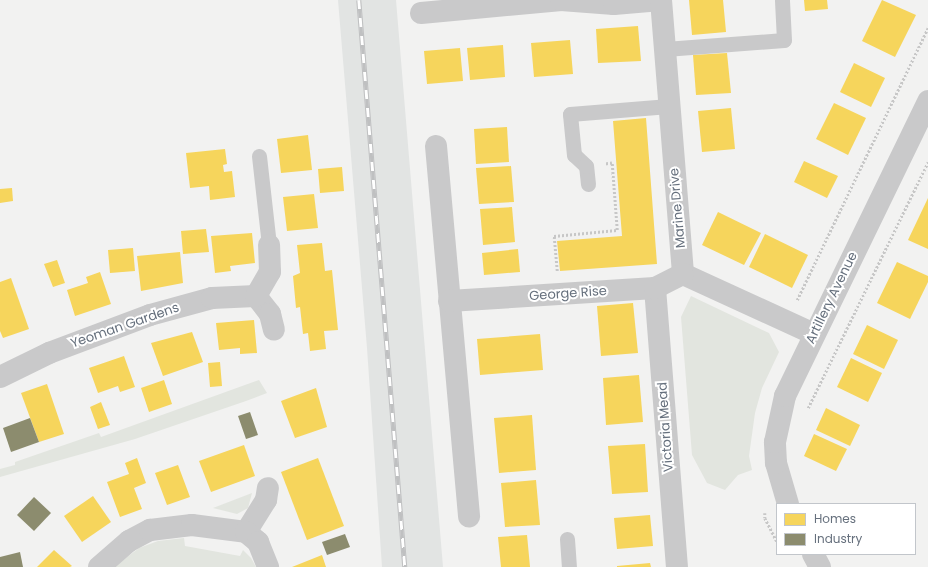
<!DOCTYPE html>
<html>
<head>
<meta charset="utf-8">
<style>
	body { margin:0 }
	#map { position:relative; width:928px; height:567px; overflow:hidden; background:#f2f2f1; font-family:Poppins,sans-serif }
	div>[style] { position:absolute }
	.built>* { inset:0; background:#e2e4e3 }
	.green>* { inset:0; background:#e2e5df }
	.homes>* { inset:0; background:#f6d55c }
	.industry>* { inset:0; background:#8c8c6e }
	.path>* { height:2.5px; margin-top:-1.25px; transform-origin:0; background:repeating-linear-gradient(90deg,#c7c7c7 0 2px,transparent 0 4px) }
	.service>* { height:15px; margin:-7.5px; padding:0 7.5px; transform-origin:7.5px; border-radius:7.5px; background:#c9c9ca }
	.minor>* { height:22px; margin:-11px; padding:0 11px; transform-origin:11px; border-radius:11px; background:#c9c9ca }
	.rail>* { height:4.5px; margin-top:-2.25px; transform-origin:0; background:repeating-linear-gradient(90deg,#fff 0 9px,#bfc0c1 0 18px); box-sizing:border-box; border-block:1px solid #bfc0c1 }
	span { translate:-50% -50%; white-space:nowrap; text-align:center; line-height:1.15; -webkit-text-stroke:4px #fff; paint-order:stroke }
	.street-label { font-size:13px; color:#66707d }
	.legend { position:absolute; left:776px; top:503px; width:140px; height:52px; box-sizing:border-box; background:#fff; border:1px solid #c2c6cb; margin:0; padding:5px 7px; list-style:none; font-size:12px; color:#66707d }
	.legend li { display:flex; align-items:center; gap:8px; height:20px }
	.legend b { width:20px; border:1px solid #c2c6cb }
</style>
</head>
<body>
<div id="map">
	<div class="built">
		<div style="clip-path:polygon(338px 0,396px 0,443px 567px,382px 567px,367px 348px)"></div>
	</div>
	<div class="green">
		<div style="clip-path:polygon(691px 296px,769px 333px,779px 352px,762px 388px,755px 413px,749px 456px,752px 470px,738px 475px,725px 490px,707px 483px,692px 455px,681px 317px)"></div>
		<div style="clip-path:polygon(259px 380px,267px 393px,246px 401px,135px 439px,0 477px,0 469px,15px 465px,15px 462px,99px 433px,101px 437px)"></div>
		<div style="clip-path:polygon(252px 493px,248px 508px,237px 514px,213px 508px)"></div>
		<div style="clip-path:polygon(184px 538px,185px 546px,240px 556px,243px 550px,251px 558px,256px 567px,114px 567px,139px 548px,158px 541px)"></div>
	</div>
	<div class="homes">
		<div style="clip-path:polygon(689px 0,723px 0,726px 32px,692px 35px)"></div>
		<div style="clip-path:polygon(804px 0,827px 0,828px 9px,805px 11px)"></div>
		<div style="clip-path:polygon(882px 0,916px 15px,895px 57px,862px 41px)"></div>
		<div style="clip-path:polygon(638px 26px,641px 61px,598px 63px,596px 29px)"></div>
		<div style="clip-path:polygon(570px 40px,573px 74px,534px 77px,531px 43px)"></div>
		<div style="clip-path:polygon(503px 45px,505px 77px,470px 80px,467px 48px)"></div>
		<div style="clip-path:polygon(460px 48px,463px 81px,427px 84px,424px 51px)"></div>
		<div style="clip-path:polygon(727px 53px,731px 93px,696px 95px,693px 55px)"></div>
		<div style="clip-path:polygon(854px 63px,885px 78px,871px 107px,840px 92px)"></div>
		<div style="clip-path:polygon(834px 103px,866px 118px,848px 155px,816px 139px)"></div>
		<div style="clip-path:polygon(731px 108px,735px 149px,702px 152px,698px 111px)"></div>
		<div style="clip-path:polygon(646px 118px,657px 264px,560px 271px,557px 241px,622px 236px,613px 121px)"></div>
		<div style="clip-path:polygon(507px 127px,509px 162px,476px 164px,474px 129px)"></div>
		<div style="clip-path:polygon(308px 135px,312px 170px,281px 173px,277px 139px)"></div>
		<div style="clip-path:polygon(225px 149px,227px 164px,223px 165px,224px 172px,232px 171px,235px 197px,210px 200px,209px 186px,190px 188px,186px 153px)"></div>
		<div style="clip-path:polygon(804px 161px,838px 176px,827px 198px,794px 182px)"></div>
		<div style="clip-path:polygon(511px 166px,514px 202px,479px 204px,476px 168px)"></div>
		<div style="clip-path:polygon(342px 167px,344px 191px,320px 193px,318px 169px)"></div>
		<div style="clip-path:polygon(12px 188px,13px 201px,0 203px,0 189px)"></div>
		<div style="clip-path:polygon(314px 194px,318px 228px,287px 231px,283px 197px)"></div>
		<div style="clip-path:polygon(928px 198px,928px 249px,908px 240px)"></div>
		<div style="clip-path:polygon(512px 207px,515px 242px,483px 245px,480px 209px)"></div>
		<div style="clip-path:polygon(718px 212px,761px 233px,744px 265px,702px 245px)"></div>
		<div style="clip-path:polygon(206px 229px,209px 252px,183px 254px,181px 231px)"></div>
		<div style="clip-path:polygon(252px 233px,255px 263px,230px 266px,231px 271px,215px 273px,211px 236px)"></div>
		<div style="clip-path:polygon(765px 234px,808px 255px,792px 288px,749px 267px)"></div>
		<div style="clip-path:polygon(322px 243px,325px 271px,332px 270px,338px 330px,324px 331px,326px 349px,310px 351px,308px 333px,303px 334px,300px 307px,296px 308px,293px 276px,300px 273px,297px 245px)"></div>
		<div style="clip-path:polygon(133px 248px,135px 271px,110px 273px,108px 250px)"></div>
		<div style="clip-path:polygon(518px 249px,520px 272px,484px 275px,482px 253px)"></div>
		<div style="clip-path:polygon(180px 252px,183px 283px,141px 291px,137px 256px)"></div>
		<div style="clip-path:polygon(57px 260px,65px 283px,53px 287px,44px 264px)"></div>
		<div style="clip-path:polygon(897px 262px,928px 276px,928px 282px,910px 319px,877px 303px)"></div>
		<div style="clip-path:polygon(100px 272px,111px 304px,75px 316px,67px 290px,88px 283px,86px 277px)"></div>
		<div style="clip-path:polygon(11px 278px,29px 329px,3px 338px,0 331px,0 282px)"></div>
		<div style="clip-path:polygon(633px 303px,638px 353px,601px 356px,597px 306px)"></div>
		<div style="clip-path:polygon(254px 320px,257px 353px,240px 354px,240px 348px,219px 350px,216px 323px)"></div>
		<div style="clip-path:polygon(867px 325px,898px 340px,884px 369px,853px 354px)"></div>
		<div style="clip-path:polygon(192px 332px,203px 362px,163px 376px,151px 343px)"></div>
		<div style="clip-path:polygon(540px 334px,543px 370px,480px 375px,477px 339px)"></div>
		<div style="clip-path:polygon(124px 356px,135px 387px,120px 392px,118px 386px,98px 393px,89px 368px)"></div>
		<div style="clip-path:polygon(851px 358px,882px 373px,868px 402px,837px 387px)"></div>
		<div style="clip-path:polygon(220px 362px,222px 386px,210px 387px,208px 363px)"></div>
		<div style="clip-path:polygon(639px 375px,643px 422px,606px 425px,603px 378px)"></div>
		<div style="clip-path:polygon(164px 380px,172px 404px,149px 412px,141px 388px)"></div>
		<div style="clip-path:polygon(47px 384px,64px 434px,39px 442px,21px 393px)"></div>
		<div style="clip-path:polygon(316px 388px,327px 427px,295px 438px,281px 401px)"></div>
		<div style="clip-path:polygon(101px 402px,110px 425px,98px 429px,90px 407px)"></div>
		<div style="clip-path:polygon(826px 408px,860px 425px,850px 446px,816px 430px)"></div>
		<div style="clip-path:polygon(532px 415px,536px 470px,499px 473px,494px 418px)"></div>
		<div style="clip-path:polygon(814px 434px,847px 449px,836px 471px,804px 456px)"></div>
		<div style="clip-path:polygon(645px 444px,648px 492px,612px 494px,608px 446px)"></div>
		<div style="clip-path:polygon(244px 445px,255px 476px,211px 492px,199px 461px)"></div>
		<div style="clip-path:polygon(137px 458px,146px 483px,134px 488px,142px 509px,120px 517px,107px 482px,129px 474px,125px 463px)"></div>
		<div style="clip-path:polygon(318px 458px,344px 526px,307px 540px,281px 472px)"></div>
		<div style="clip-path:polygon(178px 465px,190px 497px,167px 505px,155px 473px)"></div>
		<div style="clip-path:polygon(536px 480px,540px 525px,505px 527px,501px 483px)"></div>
		<div style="clip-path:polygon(93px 496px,111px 522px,82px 542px,64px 516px)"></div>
		<div style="clip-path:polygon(650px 515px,653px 546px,617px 549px,614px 518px)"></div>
		<div style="clip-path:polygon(527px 535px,530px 567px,501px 567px,498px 537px)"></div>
		<div style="clip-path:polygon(54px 550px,72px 566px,70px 567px,37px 567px)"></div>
		<div style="clip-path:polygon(322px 555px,326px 567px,292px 567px)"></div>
		<div style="clip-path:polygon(650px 563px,651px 567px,617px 567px,617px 566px)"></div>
	</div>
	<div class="industry">
		<div style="clip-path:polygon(250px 412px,258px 435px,246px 439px,238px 416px)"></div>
		<div style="clip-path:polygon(30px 418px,39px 442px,11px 452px,3px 428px)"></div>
		<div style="clip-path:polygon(34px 497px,51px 513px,34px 531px,17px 515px)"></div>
		<div style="clip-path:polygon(345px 534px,350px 547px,327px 555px,322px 542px)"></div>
		<div style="clip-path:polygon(20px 552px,23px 567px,0 567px,0 557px)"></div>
	</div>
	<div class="path">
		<div style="left:557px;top:271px;width:35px;rotate:-95deg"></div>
		<div style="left:554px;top:236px;width:63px;rotate:-5.4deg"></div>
		<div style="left:617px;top:230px;width:67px;rotate:-94.3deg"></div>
		<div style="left:612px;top:163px;width:7px;rotate:172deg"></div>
		<div style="left:797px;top:300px;width:302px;rotate:-64.3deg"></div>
		<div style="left:808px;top:408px;width:274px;rotate:-64deg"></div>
		<div style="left:765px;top:513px;width:5px;rotate:90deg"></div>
		<div style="left:765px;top:518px;width:27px;rotate:63deg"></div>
	</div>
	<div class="service">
		<div style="left:665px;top:49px;width:119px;rotate:-4.3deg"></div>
		<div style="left:784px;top:40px;width:40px;rotate:-92.9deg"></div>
		<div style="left:259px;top:156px;width:90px;rotate:83.6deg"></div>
		<div style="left:588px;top:184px;width:18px;rotate:-96deg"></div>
		<div style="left:586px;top:166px;width:16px;rotate:-137deg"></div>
		<div style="left:574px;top:155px;width:41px;rotate:-95.6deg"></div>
		<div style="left:570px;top:114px;width:99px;rotate:-4.6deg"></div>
		<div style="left:567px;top:539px;width:28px;rotate:86deg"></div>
	</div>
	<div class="minor">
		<div style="left:421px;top:13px;width:141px;rotate:-5.3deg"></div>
		<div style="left:561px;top:0;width:53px;rotate:4.3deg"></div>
		<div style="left:614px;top:4px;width:47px;rotate:-4.9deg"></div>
		<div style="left:661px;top:0;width:275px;rotate:85.4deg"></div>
		<div style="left:683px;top:274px;width:144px;rotate:24.6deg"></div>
		<div style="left:436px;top:146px;width:372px;rotate:84.9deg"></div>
		<div style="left:655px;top:288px;width:280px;rotate:85.5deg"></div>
		<div style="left:256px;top:296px;width:23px;rotate:52deg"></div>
		<div style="left:270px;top:314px;width:16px;rotate:76deg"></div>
		<div style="left:449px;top:301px;width:206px;rotate:-3.6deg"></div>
		<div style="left:655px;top:288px;width:31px;rotate:-27deg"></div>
		<div style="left:0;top:377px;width:55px;rotate:-26.1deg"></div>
		<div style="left:49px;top:353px;width:108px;rotate:-20.6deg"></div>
		<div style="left:150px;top:315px;width:64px;rotate:-15.3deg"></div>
		<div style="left:212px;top:298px;width:44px;rotate:-2.6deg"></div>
		<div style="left:256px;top:296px;width:28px;rotate:-60deg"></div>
		<div style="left:270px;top:272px;width:27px;rotate:-92deg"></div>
		<div style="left:788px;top:504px;width:43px;rotate:-106.3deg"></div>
		<div style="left:776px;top:463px;width:21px;rotate:-93deg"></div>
		<div style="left:775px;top:442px;width:47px;rotate:-77.7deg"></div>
		<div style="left:785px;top:396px;width:328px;rotate:-64.1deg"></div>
		<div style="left:246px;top:532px;width:38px;rotate:-58deg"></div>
		<div style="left:266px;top:500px;width:12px;rotate:-81deg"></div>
		<div style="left:813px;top:554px;width:15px;rotate:62deg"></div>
		<div style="left:99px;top:567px;width:40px;rotate:-41deg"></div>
		<div style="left:129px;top:541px;width:24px;rotate:-28deg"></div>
		<div style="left:150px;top:530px;width:42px;rotate:-6.8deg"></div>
		<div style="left:192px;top:525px;width:54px;rotate:7.4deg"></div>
		<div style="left:246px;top:532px;width:16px;rotate:40deg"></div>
		<div style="left:258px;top:542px;width:27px;rotate:68deg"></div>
	</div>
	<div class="rail">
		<div style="left:359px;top:0;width:569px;rotate:85.36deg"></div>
	</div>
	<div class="street-label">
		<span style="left:678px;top:208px;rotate:-95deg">Marine Drive</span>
		<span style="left:568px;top:294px;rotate:-4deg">George Rise</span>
		<span style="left:832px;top:298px;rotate:-64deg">Artillery Avenue</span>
		<span style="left:125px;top:326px;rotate:-19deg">Yeoman Gardens</span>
		<span style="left:666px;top:427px;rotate:-94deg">Victoria Mead</span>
	</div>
	<ul class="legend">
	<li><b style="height:11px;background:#f6d55c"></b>Homes</li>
	<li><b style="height:11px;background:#8c8c6e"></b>Industry</li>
	</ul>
</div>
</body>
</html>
